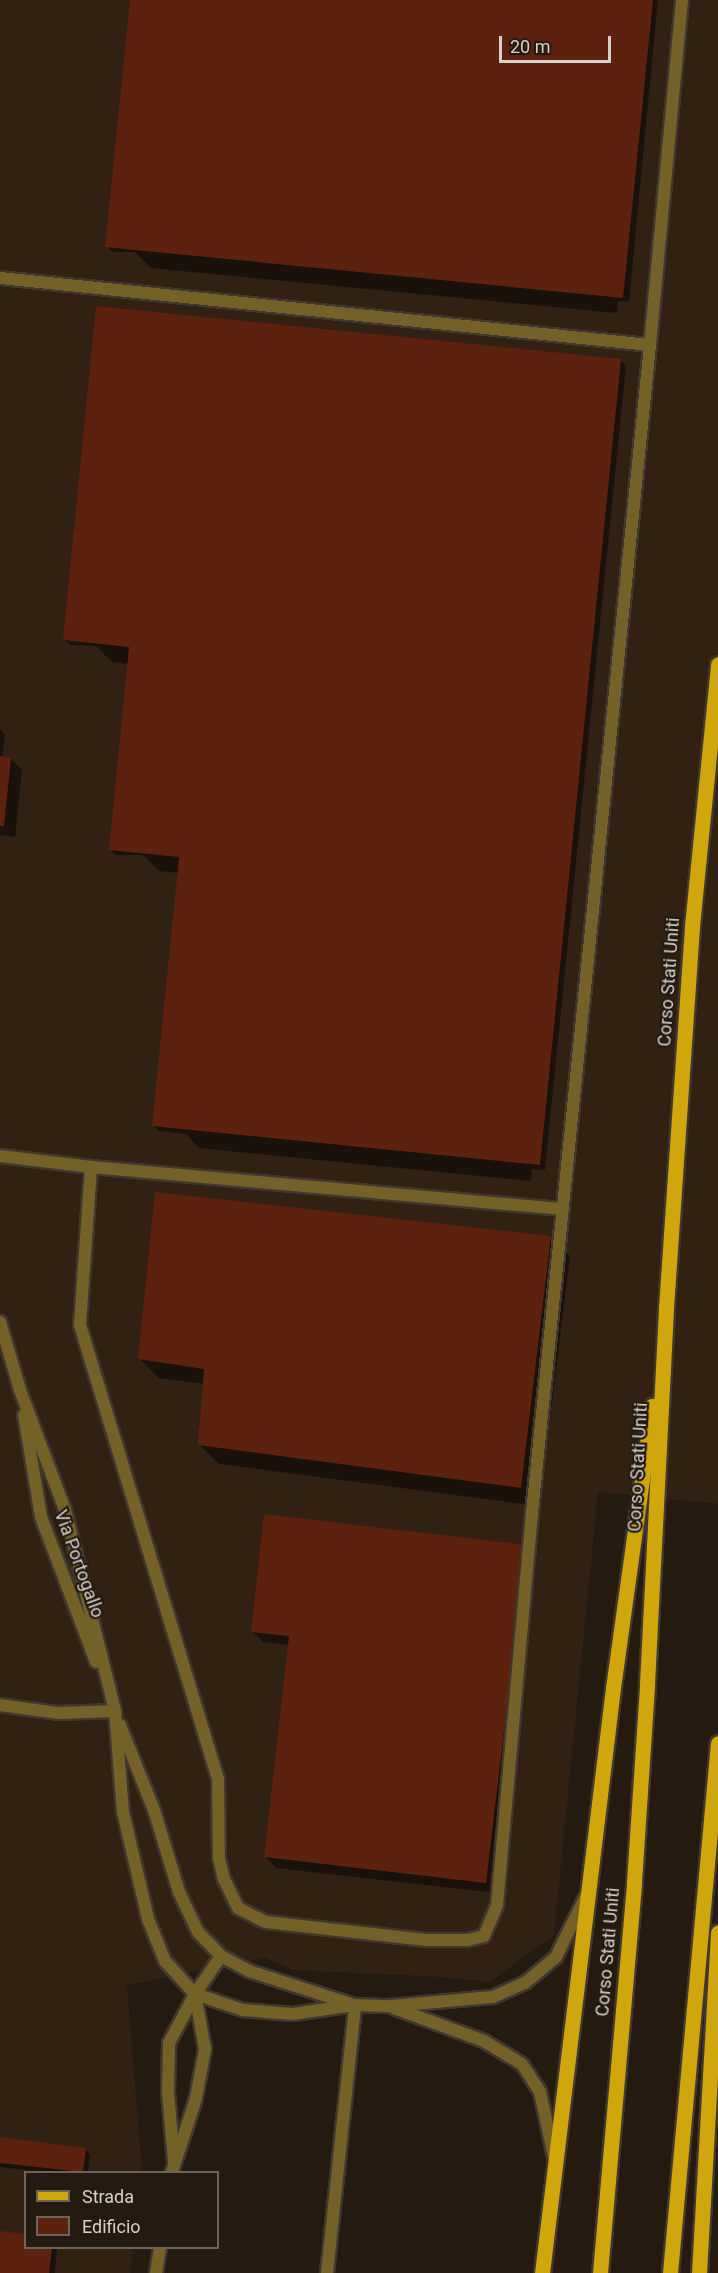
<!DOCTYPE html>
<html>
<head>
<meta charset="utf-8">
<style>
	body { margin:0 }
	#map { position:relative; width:718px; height:2273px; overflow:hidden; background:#241a10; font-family:Roboto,sans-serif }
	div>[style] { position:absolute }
	.built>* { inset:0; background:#302113 }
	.shadow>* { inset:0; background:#0007 }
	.building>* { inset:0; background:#5d220d }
	.roads { filter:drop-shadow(2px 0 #41372e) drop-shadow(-2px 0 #41372e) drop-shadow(0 2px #41372e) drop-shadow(0 -2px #41372e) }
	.lane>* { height:12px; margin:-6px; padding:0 6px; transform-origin:6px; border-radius:6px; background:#746128 }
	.street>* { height:12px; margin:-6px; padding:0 6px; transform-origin:6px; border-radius:6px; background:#746128 }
	.primary>* { height:15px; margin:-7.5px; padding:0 7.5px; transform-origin:7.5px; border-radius:7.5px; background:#cfa60b }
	span { translate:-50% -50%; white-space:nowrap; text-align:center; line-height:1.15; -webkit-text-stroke:4.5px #241a10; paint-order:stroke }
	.street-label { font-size:18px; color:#d7d0c9 }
	.legend { position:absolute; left:24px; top:2171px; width:195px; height:78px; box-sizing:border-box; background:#241a10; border:2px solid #6c635a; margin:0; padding:8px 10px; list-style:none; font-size:18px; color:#d7d0c9 }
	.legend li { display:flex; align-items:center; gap:12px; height:30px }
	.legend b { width:30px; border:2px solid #6c635a }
	.scale { position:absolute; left:499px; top:36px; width:112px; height:27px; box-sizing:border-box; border:3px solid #d7d0c9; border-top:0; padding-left:8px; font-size:18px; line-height:21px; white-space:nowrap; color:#d7d0c9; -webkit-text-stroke:4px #241a10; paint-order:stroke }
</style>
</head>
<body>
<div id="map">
	<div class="built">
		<div style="clip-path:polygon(0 0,718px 0,718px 1504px,598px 1492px,554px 1935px,490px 1982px,443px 1977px,293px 1970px,266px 1958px,127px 1985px,142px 2172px,26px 2172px,26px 2248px,133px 2248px,130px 2273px,0 2273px)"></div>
	</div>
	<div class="shadow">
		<div style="clip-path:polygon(131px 0,658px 0,629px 302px,618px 301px,617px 313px,151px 268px,135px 252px,112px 252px,107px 246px)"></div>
		<div style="clip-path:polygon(620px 360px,626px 366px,545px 1170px,532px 1169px,531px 1181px,199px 1148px,186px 1134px,159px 1131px,154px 1126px,179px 873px,159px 871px,143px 855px,116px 855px,110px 849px,129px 664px,112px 662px,96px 646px,70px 645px,65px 640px)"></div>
		<div style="clip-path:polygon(0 729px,5px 735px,2px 758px,11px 759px,22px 770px,15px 837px,0 835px)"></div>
		<div style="clip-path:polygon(551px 1237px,570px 1256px,539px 1506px,219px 1464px,200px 1445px,205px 1384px,159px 1378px,140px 1359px)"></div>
		<div style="clip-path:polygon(525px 1546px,536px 1558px,497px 1893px,276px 1868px,265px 1856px,290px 1645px,263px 1642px,252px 1631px)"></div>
		<div style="clip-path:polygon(0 2138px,85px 2149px,90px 2155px,88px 2172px,44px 2172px,0 2167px)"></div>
		<div style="clip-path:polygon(0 2232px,26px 2248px,57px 2248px,55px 2273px,0 2273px)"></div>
	</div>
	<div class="building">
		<div style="clip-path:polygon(130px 0,653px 0,623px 298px,105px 247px)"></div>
		<div style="clip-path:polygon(96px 306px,621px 359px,540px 1165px,152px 1126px,179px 857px,109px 850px,129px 647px,63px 640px)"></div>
		<div style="clip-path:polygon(0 756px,11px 758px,4px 826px,0 826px)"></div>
		<div style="clip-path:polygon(155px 1192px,551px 1236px,521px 1488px,198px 1445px,204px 1369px,138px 1359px)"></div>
		<div style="clip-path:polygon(264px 1514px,526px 1545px,486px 1883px,264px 1857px,289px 1636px,251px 1632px)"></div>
		<div style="clip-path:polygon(0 2137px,86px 2148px,83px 2172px,0 2163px)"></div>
		<div style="clip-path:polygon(0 2231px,26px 2234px,26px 2248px,52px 2248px,49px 2273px,0 2273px)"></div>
	</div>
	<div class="roads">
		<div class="lane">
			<div style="left:0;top:278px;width:653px;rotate:5.89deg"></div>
			<div style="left:0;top:1156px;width:92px;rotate:6.9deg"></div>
			<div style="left:91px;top:1167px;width:474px;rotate:5.1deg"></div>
			<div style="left:91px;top:1167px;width:158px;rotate:94deg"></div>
			<div style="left:80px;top:1325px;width:474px;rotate:73.1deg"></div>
			<div style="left:218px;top:1778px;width:80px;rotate:89.3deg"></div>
			<div style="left:219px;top:1858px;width:22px;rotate:77deg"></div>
			<div style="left:224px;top:1879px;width:32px;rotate:64deg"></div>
			<div style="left:238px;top:1908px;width:31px;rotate:27deg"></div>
			<div style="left:266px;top:1922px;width:161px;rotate:6.4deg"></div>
			<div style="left:426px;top:1940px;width:42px"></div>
			<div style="left:468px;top:1940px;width:16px;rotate:-14deg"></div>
			<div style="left:484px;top:1936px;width:34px;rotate:-67deg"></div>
			<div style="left:497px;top:1905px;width:394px;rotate:-84.9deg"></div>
			<div style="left:532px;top:1513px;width:1174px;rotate:-84.23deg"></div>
			<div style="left:650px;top:345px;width:346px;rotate:-84.7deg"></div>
			<div style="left:0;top:1322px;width:71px;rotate:73.6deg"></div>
			<div style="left:20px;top:1390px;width:128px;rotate:69.4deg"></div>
			<div style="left:65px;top:1510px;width:207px;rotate:76deg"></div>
			<div style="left:24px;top:1415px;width:103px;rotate:80.5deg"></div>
			<div style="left:41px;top:1517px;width:155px;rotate:69.2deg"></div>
			<div style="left:0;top:1705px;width:59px;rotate:7.9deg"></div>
			<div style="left:58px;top:1713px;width:57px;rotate:-2deg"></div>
			<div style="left:327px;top:2273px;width:269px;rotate:-84deg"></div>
		</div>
		<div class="street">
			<div style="left:115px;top:1711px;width:101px;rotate:85.5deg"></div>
			<div style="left:123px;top:1812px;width:110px;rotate:76.8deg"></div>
			<div style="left:148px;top:1919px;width:45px;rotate:68deg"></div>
			<div style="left:165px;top:1961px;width:45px;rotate:47.7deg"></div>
			<div style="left:195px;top:1994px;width:51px;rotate:18.4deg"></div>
			<div style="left:243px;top:2010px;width:50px;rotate:4.6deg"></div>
			<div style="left:293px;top:2014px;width:63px;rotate:-8.3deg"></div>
			<div style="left:355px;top:2005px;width:35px;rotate:2deg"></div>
			<div style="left:390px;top:2006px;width:103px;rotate:-5deg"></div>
			<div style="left:493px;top:1997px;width:35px;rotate:-24deg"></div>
			<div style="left:525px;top:1983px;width:40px;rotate:-40deg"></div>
			<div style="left:556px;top:1957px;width:68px;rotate:-63.8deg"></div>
			<div style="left:120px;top:1725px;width:92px;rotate:68.2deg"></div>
			<div style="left:154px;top:1810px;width:86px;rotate:73deg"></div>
			<div style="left:179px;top:1892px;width:44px;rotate:64.6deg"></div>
			<div style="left:198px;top:1932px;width:33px;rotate:46deg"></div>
			<div style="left:221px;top:1956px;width:32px;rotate:28deg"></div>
			<div style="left:249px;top:1971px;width:107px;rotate:17.9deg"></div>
			<div style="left:394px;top:2008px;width:96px;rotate:20.1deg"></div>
			<div style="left:484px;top:2041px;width:44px;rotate:31.2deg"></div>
			<div style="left:522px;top:2064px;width:33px;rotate:57deg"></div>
			<div style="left:540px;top:2092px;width:66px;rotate:77.8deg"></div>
			<div style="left:174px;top:2161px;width:69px;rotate:-95deg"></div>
			<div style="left:168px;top:2092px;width:49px;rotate:-88.8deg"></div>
			<div style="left:169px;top:2043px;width:55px;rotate:-62deg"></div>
			<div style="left:195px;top:1994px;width:46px;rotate:-55.6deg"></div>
			<div style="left:172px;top:2172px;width:78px;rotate:-72deg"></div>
			<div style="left:196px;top:2098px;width:50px;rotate:-79.6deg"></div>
			<div style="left:205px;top:2049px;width:56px;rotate:-100.3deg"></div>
			<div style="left:156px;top:2273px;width:25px;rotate:-81deg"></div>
		</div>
		<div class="primary">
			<div style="left:542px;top:2273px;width:589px;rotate:-83.08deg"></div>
			<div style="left:613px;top:1688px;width:285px;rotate:-82.1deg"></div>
			<div style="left:600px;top:2273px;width:392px;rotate:-85deg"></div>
			<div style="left:634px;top:1882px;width:198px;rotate:-86.2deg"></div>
			<div style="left:647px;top:1684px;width:376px;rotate:-87.1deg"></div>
			<div style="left:666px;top:1308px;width:383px;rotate:-86.1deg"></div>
			<div style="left:692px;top:926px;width:263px;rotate:-84.3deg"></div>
			<div style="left:670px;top:2273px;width:532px;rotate:-84.83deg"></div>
			<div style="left:699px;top:2273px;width:341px;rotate:-86.8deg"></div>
		</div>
	</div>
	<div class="street-label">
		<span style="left:669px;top:982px;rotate:-86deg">Corso Stati Uniti</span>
		<span style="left:638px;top:1467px;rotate:-87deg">Corso Stati Uniti</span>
		<span style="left:79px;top:1564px;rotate:70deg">Via Portogallo</span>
		<span style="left:608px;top:1952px;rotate:-85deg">Corso Stati Uniti</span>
	</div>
	<ul class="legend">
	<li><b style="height:8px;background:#cfa60b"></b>Strada</li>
	<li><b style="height:16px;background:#5d220d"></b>Edificio</li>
	</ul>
	<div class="scale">20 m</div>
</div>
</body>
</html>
